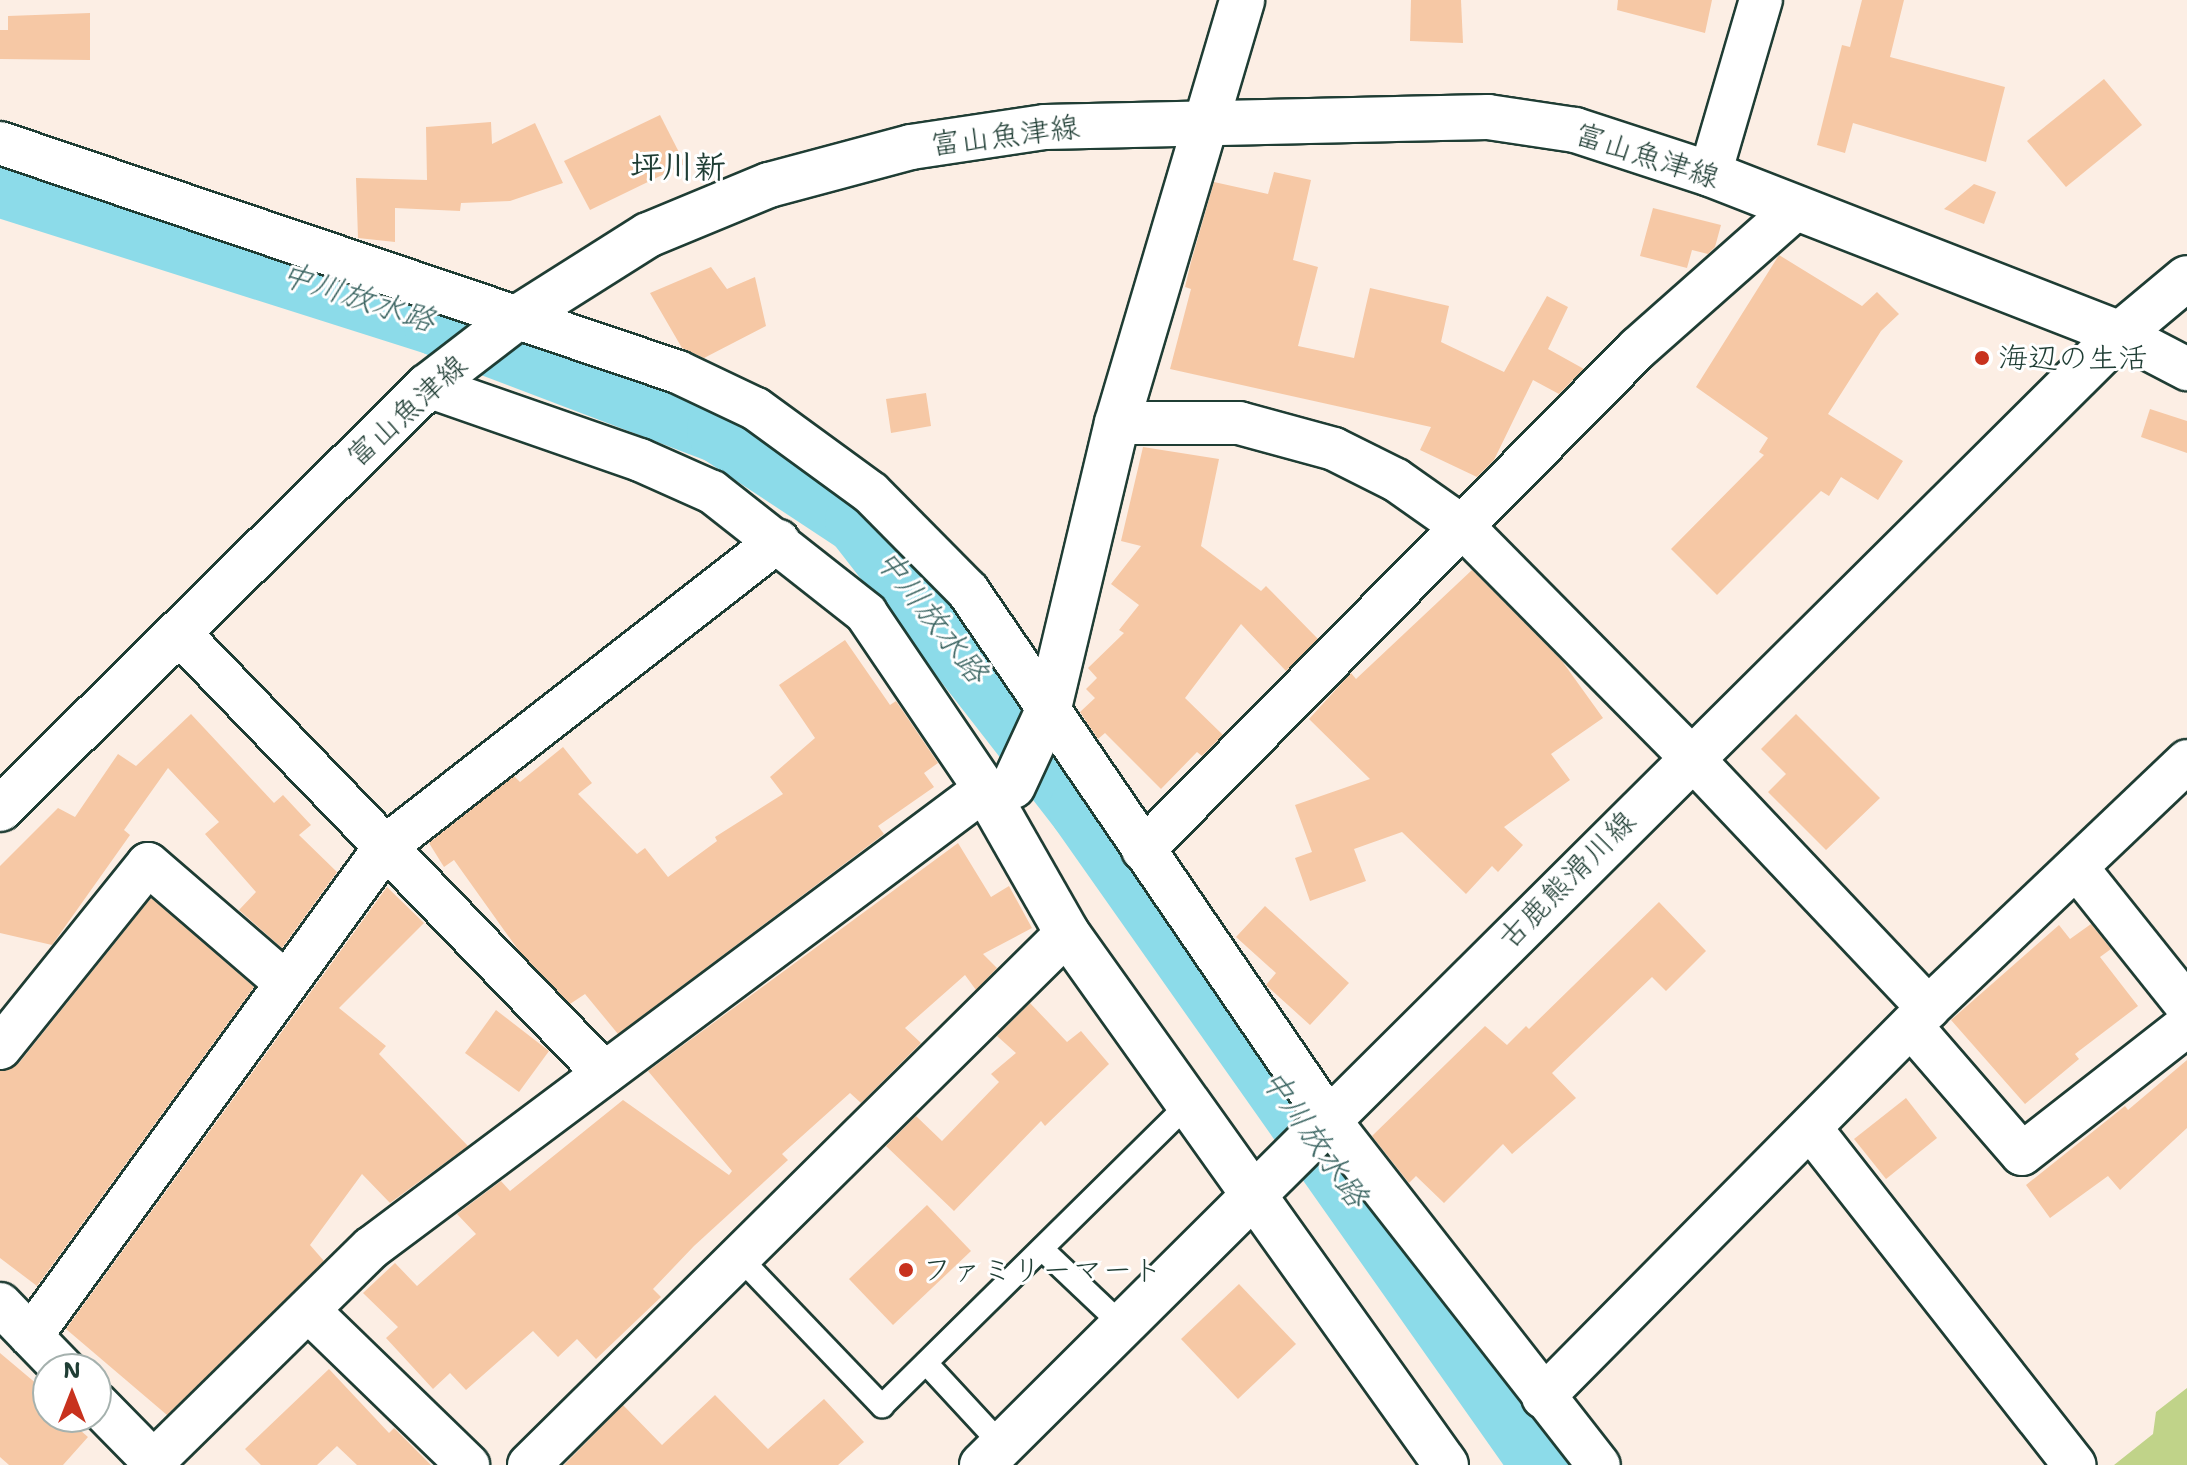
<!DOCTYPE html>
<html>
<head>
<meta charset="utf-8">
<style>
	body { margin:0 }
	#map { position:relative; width:2187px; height:1465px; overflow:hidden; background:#fceee4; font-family:"Shantell Sans","Klee One",sans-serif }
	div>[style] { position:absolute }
	.green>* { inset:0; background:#c0d389 }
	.river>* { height:68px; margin:-34px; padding:0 34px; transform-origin:34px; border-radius:34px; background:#8cdbe9 }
	.building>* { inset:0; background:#f6c8a5 }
	.roads { filter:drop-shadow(2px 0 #1f3d34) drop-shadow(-2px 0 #1f3d34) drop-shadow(0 2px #1f3d34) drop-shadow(0 -2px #1f3d34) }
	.lane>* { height:22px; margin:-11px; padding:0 11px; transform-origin:11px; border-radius:11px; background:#fff }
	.street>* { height:42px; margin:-21px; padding:0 21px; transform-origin:21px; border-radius:21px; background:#fff }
	.secondary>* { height:44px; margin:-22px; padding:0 22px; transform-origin:22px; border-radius:22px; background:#fff }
	.primary>* { height:44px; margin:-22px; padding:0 22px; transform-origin:22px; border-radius:22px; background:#fff }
	.dots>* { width:22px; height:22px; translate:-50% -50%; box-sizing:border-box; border:4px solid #fff; border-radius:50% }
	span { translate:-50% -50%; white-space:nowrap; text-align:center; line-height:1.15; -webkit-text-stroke:6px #fff; paint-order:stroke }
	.street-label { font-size:30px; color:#1f3d34 }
	.poi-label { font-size:30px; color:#1f3d34 }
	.left { translate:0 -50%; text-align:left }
	.neighbourhood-label { font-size:32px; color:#1f3d34; font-weight:700 }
	.water-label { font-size:32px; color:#3a6461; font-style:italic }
	.north { position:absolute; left:32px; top:1353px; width:80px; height:80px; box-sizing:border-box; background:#fff; border:2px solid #a5b1ae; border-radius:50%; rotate:0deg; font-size:22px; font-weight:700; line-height:32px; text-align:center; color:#1f3d34 }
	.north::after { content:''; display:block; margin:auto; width:28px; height:36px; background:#c8321e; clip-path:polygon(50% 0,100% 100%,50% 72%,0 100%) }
</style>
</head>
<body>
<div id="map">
	<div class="green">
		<div style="clip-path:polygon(2187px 1388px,2187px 1465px,2114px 1465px,2153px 1434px,2156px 1412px)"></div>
	</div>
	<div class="river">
		<div style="left:0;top:183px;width:459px;rotate:17.6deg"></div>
		<div style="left:437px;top:322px;width:304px;rotate:20.8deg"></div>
		<div style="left:721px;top:430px;width:165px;rotate:33.4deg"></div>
		<div style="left:859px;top:521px;width:365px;rotate:52.1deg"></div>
		<div style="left:1083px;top:809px;width:802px;rotate:54.84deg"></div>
	</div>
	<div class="building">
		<div style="clip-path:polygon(1411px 0,1461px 0,1463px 43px,1410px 41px)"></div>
		<div style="clip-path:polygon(1618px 0,1712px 0,1705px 33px,1617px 10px)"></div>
		<div style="clip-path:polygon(1862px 0,1904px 0,1890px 57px,2005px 87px,1986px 162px,1853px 123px,1845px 153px,1817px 145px,1842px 45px,1850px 47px)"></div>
		<div style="clip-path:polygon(90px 13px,90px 60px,0 59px,0 30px,8px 30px,8px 16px)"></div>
		<div style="clip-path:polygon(2104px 79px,2142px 125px,2066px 187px,2027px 141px)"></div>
		<div style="clip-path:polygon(660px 115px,685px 164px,590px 210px,564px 161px)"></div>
		<div style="clip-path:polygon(491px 122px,492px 144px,535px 123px,563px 183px,510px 201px,461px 203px,460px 211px,395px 208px,395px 242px,358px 238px,356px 178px,427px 180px,426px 127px)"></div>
		<div style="clip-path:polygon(1274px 172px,1311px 180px,1293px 260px,1318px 267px,1298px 346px,1354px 358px,1370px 288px,1449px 306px,1441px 342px,1504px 372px,1547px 296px,1568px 307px,1548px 349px,1584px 369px,1559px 394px,1533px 380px,1494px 460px,1477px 477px,1420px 450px,1431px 427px,1170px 369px,1191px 289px,1185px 287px,1191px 262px,1214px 182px,1268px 194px)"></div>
		<div style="clip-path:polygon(1974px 184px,1996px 192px,1984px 224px,1944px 209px)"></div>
		<div style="clip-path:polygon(1653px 208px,1721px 225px,1715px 247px,1708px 254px,1692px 250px,1687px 268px,1640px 256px)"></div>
		<div style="clip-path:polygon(1779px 255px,1862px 306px,1877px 292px,1899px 314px,1881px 331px,1828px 414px,1903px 461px,1878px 500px,1841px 477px,1829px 496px,1821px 491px,1717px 595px,1671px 549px,1764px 455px,1759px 452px,1768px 438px,1696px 387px)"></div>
		<div style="clip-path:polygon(711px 267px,727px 289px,755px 277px,766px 326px,704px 358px,682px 348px,650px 293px)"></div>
		<div style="clip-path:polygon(926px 393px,931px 426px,891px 433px,886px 399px)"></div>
		<div style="clip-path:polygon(2150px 409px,2187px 421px,2187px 453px,2141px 437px)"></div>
		<div style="clip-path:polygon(1143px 447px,1219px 459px,1201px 546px,1261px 591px,1266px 586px,1318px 639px,1286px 671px,1241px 624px,1185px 698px,1223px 735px,1202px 756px,1197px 752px,1161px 789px,1105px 733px,1098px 739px,1080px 712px,1095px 698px,1086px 689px,1097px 678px,1088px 668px,1124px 633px,1119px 630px,1139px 605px,1111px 584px,1141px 546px,1121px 541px)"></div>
		<div style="clip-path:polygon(1472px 570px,1562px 661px,1603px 718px,1551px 754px,1570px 780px,1504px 827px,1523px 845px,1498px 872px,1492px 866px,1466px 894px,1402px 832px,1354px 849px,1366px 881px,1310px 901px,1295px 858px,1312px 852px,1295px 805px,1370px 779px,1309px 719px,1351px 673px,1356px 679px)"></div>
		<div style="clip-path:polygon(845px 640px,890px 705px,896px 701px,938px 763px,924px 773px,934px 787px,878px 826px,884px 834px,618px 1034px,585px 994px,570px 1004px,519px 951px,454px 860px,444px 867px,429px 843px,514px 776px,520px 782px,563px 747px,592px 783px,578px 794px,637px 854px,645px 848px,668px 877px,717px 841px,715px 837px,783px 794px,770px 777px,815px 738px,779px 685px)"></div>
		<div style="clip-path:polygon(191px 714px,274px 803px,283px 795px,311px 825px,299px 835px,337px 872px,282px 948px,239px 910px,256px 892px,205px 834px,219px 822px,168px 768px,124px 830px,130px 835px,52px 945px,0 933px,0 866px,58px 808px,75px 817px,118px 754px,136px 766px)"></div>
		<div style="clip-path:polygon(1796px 714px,1880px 798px,1826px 850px,1768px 792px,1786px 774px,1761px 749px)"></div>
		<div style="clip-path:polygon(958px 843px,991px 897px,1009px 886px,1032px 928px,983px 954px,997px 968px,976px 990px,965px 975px,905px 1028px,921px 1043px,861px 1103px,850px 1093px,782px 1154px,788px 1160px,694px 1246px,653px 1289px,661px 1297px,596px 1359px,577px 1339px,558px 1357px,533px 1331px,466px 1390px,450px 1373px,433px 1389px,386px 1338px,398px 1327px,363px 1293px,395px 1263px,417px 1286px,476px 1234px,457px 1214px,501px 1181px,510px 1191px,623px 1100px,729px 1175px,732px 1171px,648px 1071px)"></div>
		<div style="clip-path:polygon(387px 887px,424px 923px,339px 1008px,386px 1046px,379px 1054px,468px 1146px,390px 1203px,362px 1174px,310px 1245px,324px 1261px,167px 1415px,66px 1329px)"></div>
		<div style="clip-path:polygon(151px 898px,254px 987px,37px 1286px,0 1258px,0 1071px,19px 1063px)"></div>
		<div style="clip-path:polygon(1659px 902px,1706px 951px,1666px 991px,1652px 977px,1552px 1073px,1576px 1098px,1512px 1154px,1503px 1144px,1444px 1203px,1416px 1176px,1409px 1183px,1372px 1136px,1485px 1026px,1507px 1045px,1526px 1026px,1529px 1029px)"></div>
		<div style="clip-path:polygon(1265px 906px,1349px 983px,1310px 1025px,1266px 985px,1276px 973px,1236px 937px)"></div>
		<div style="clip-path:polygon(2091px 924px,2111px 949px,2100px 957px,2138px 1006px,2075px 1054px,2079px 1059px,2025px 1104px,1951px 1020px,2059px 925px,2070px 939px)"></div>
		<div style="clip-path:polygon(1030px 1003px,1067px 1042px,1081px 1031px,1109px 1064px,1045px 1126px,1041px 1121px,954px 1211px,886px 1146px,916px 1116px,942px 1141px,999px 1082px,991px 1074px,1016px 1053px,997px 1036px)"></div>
		<div style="clip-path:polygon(496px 1010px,549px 1051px,519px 1092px,465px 1053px)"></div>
		<div style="clip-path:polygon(2187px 1060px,2187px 1128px,2120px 1190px,2108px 1176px,2050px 1218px,2026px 1185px,2125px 1106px,2128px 1110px)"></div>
		<div style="clip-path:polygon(1906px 1098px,1937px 1138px,1886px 1179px,1854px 1139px)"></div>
		<div style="clip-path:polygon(927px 1205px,971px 1251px,893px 1325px,849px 1279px)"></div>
		<div style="clip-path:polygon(1239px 1284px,1296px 1344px,1238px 1399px,1181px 1339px)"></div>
		<div style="clip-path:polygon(0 1353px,38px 1385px,34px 1390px,48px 1402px,48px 1417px,65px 1417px,88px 1437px,63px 1465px,9px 1465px,0 1457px)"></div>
		<div style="clip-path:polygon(329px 1369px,389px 1433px,394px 1428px,431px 1465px,357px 1465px,337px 1446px,317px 1465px,261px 1465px,245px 1449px)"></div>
		<div style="clip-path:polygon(715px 1395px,768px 1449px,824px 1399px,864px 1442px,838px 1465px,564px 1465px,623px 1405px,662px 1445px)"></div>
	</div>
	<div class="roads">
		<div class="lane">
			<div style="left:1042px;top:1249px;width:110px;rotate:43.5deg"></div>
			<div style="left:739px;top:1257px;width:207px;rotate:46.2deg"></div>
			<div style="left:882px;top:1406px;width:430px;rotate:-44.6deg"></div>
			<div style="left:926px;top:1363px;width:112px;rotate:47.2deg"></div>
		</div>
		<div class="street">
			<div style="left:0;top:143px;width:716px;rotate:18.66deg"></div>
			<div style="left:678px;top:372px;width:86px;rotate:25.4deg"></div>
			<div style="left:756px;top:409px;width:142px;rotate:36.1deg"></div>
			<div style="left:871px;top:493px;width:138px;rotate:45.3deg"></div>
			<div style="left:968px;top:591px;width:640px;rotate:55.69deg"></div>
			<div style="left:1329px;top:1120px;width:438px;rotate:52deg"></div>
			<div style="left:1710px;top:174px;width:181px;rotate:-73.7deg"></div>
			<div style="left:2120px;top:334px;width:76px;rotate:27.6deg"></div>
			<div style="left:1117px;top:423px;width:122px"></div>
			<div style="left:1239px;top:423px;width:98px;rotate:15.3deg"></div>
			<div style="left:1334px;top:449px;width:69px;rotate:26.6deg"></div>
			<div style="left:1396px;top:480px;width:83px;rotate:35.2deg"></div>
			<div style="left:1464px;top:528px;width:321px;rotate:45.3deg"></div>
			<div style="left:1690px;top:756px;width:347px;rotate:46.6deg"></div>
			<div style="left:179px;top:633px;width:612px;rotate:45.99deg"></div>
			<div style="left:1143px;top:850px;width:705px;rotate:-45.4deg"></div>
			<div style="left:1638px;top:348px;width:211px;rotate:-41.5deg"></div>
			<div style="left:2077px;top:868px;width:176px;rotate:51.4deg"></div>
			<div style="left:1911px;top:1026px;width:169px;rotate:49.1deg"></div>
			<div style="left:2022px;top:1154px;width:209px;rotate:-38deg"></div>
			<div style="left:0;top:1048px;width:236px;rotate:-51.2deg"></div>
			<div style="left:148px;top:864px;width:182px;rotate:40.8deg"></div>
			<div style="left:1811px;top:1129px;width:427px;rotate:51.9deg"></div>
			<div style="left:0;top:1304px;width:91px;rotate:45.9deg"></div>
			<div style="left:311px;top:1313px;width:219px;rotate:44.1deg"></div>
			<div style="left:31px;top:1336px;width:605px;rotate:-54.08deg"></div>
			<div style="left:386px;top:846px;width:497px;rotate:-37.9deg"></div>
			<div style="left:1543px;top:1397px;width:547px;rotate:-45.3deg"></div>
			<div style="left:1928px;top:1008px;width:358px;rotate:-43.6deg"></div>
			<div style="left:96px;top:1403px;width:83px;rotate:45.5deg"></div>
			<div style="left:150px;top:1465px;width:310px;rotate:-44.5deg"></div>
			<div style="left:371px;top:1248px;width:767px;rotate:-36.78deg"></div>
			<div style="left:985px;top:789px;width:212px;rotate:-124.1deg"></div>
			<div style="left:866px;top:613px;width:196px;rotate:-141.8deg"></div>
			<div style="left:712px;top:492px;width:79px;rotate:-156deg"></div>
			<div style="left:640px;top:460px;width:225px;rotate:-160.8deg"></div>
			<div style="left:529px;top:1465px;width:757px;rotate:-44.68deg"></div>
		</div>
		<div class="secondary">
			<div style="left:1013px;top:786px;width:86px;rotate:-65.2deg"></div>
			<div style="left:1049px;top:708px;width:293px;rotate:-76.6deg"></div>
			<div style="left:1117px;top:423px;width:441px;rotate:-73.5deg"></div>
			<div style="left:985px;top:789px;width:166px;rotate:60.3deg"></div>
			<div style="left:1067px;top:933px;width:653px;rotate:54.53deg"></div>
			<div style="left:982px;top:1465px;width:1604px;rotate:-44.82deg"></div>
		</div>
		<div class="primary">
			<div style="left:0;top:809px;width:602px;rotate:-44.66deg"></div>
			<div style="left:428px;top:386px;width:110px;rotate:-37.6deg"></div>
			<div style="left:515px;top:319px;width:157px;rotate:-32.3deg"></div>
			<div style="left:648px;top:235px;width:131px;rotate:-22.5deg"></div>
			<div style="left:769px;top:185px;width:147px;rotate:-15deg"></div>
			<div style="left:911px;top:147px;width:135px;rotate:-8.5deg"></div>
			<div style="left:1045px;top:127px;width:443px;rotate:-1.3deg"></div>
			<div style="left:1488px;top:117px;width:88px;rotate:8.5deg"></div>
			<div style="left:1575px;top:130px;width:142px;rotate:18.1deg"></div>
			<div style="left:1710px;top:174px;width:440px;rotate:21.3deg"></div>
			<div style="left:2120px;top:334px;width:87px;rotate:-39.9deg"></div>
		</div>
	</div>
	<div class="dots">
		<div style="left:1982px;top:358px;background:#c8321e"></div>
		<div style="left:906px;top:1270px;background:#c8321e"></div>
	</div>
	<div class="street-label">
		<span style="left:1005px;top:136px;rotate:-7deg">富山魚津線</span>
		<span style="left:1647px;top:156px;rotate:18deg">富山魚津線</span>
		<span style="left:407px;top:411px;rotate:-42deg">富山魚津線</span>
		<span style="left:1567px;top:880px;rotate:-45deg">古鹿熊滑川線</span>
	</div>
	<div class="poi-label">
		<span class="left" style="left:1998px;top:358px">海辺の生活</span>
		<span class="left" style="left:922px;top:1270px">ファミリーマート</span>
	</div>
	<div class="neighbourhood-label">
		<span style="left:678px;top:167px">坪川新</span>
	</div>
	<div class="water-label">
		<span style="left:358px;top:297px;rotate:18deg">中川放水路</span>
		<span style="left:932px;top:616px;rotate:52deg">中川放水路</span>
		<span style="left:1315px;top:1138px;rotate:55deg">中川放水路</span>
	</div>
	<div class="north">N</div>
</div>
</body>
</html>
